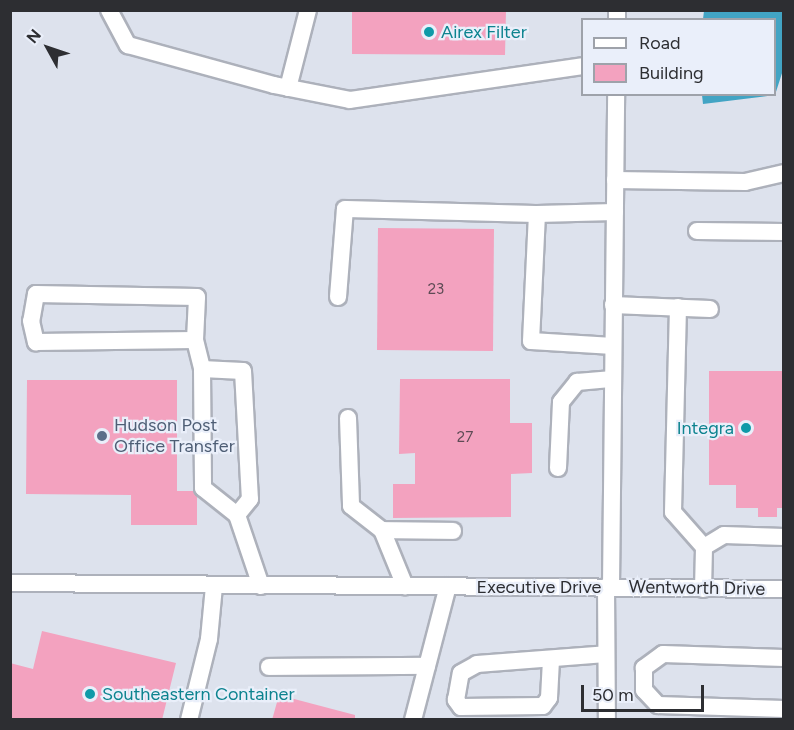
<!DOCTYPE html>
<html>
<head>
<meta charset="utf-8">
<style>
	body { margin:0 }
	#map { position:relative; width:794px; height:730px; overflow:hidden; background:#dde2ed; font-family:Figtree,sans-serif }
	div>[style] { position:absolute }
	.water>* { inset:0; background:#42a4c4 }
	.building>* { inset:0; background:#f3a2bf }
	.roads { filter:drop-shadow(2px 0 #adb1bb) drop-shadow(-2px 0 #adb1bb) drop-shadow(0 2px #adb1bb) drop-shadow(0 -2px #adb1bb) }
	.minor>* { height:16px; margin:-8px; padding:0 8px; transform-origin:8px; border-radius:8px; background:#fff }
	.dots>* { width:16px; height:16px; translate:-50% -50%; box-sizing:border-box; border:3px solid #eaeffa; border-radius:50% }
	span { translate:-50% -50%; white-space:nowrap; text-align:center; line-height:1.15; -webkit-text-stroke:4.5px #eaeffa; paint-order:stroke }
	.number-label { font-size:15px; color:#5e4b55 }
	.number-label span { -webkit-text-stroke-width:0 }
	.culture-label { font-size:18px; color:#0d838f }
	.left { translate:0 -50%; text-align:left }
	.right { translate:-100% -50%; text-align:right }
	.service-label { font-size:18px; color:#4e5e75 }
	.street-label { font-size:18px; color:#2d2e32 }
	.frame { position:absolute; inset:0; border:12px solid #2d2e32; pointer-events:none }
	.legend { position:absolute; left:581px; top:18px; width:195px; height:78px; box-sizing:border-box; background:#eaeffa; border:2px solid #9ea2aa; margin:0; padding:8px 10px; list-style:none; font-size:18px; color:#2d2e32 }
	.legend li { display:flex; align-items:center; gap:12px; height:30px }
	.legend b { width:30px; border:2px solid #9ea2aa }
	.north { position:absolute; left:18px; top:18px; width:60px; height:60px; -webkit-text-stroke:4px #eaeffa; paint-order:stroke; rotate:310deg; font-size:16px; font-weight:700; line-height:24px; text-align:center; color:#2d2e32 }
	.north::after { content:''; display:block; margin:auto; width:21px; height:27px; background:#2d2e32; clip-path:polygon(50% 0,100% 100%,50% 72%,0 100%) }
	.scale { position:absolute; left:581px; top:685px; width:123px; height:27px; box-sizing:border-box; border:3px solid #2d2e32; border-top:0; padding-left:8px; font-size:18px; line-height:21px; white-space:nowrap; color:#2d2e32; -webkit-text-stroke:4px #eaeffa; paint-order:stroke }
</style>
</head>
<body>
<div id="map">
	<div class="water">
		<div style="clip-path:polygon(704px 11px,783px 11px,783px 70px,775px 95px,703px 104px,702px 95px,774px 94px,774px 20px,703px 19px)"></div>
	</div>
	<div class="building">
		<div style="clip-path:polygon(352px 10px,506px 10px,505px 55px,352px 54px)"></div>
		<div style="clip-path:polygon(378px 228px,494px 229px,493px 351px,377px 350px)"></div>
		<div style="clip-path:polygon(709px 371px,783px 371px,783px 508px,777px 508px,777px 517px,758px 517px,758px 508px,736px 508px,736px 485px,709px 485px)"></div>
		<div style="clip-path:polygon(400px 379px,510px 379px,510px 423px,532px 423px,532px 473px,511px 474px,511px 517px,393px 518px,393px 484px,415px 484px,415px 453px,399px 454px)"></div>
		<div style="clip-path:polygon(27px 380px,177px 380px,177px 491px,193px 491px,197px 497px,197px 525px,131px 525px,131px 495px,26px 494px)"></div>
		<div style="clip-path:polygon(42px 631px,176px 663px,162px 720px,10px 720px,10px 663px,33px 669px)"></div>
		<div style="clip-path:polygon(279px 695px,355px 715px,355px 720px,272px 720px)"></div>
	</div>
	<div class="roads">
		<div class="minor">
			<div style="left:109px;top:10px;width:40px;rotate:62deg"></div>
			<div style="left:128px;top:45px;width:151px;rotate:15.3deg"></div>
			<div style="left:274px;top:85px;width:77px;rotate:11.2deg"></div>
			<div style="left:350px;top:100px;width:234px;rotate:-8.3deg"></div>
			<div style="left:617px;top:20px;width:10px;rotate:-90deg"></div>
			<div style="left:288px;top:88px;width:81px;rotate:-75.6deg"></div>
			<div style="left:615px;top:180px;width:130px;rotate:0.9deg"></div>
			<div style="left:745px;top:182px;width:40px;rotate:-13deg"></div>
			<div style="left:697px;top:231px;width:87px;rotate:0.7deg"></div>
			<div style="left:338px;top:297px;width:88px;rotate:-85.5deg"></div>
			<div style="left:345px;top:209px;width:192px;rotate:1.5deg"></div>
			<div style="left:613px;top:305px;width:97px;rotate:2.4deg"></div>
			<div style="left:678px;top:307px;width:205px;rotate:91.4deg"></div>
			<div style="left:673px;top:512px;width:47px;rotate:48.5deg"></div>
			<div style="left:195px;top:340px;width:43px;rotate:-87.3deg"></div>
			<div style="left:197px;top:297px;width:161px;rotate:-178.9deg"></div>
			<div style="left:36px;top:294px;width:27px;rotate:100deg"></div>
			<div style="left:31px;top:321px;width:22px;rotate:77deg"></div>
			<div style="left:36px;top:342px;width:159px;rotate:-0.7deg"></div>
			<div style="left:195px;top:340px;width:30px;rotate:76deg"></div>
			<div style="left:202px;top:369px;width:119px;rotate:89.5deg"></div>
			<div style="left:203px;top:488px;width:43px;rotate:38.5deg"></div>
			<div style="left:237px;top:515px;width:75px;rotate:71.3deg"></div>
			<div style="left:613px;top:346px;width:82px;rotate:-176.5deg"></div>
			<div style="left:531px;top:341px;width:127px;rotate:-87.3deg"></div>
			<div style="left:537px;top:214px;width:78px;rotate:-1.5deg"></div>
			<div style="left:202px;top:369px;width:41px;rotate:2.8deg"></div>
			<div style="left:243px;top:371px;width:128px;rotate:86.9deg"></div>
			<div style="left:250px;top:499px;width:21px;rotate:129deg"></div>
			<div style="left:348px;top:418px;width:88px;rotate:88deg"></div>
			<div style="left:351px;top:506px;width:39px;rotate:38deg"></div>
			<div style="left:382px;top:530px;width:61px;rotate:67.7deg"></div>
			<div style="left:558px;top:468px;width:66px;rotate:-87.4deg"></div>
			<div style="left:561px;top:402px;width:26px;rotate:-51deg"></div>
			<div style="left:577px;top:382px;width:36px;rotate:-5deg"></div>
			<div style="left:382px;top:530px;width:71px;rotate:0.8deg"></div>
			<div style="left:10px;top:583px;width:774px;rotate:0.44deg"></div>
			<div style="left:606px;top:587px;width:133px;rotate:89.6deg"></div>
			<div style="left:611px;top:587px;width:493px;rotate:-89.4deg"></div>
			<div style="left:703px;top:589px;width:42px;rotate:-88.6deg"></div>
			<div style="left:704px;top:547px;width:23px;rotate:-31deg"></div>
			<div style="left:724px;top:535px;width:60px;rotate:1.9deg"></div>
			<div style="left:784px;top:658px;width:121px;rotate:-178.1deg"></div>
			<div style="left:663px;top:654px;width:24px;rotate:144deg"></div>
			<div style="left:644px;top:668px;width:22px;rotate:90deg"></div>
			<div style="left:644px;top:690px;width:21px;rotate:47deg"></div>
			<div style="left:658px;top:705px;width:126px;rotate:1.8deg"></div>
			<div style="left:551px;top:660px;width:38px;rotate:93deg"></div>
			<div style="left:549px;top:698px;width:10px;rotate:127deg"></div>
			<div style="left:543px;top:706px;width:82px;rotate:179.3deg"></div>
			<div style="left:461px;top:707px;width:9px;rotate:-126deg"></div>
			<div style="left:456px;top:700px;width:27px;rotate:-80deg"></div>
			<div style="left:461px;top:673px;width:18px;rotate:-29deg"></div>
			<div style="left:477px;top:664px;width:129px;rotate:-4.4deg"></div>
			<div style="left:269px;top:667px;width:158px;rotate:-0.4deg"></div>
			<div style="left:189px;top:720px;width:83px;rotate:-76.1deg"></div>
			<div style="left:209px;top:639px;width:53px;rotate:-84.6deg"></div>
			<div style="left:413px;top:720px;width:138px;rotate:-75.4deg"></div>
		</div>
	</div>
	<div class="dots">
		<div style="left:429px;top:32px;background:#0f9aa8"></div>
		<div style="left:746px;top:428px;background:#0f9aa8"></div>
		<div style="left:102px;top:436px;background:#5c6f8a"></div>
		<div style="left:90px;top:694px;background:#0f9aa8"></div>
	</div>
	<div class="number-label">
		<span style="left:436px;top:290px">23</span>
		<span style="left:465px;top:438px">27</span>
	</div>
	<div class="culture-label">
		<span class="left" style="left:441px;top:32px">Airex Filter</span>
		<span class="right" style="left:734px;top:428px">Integra</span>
		<span class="left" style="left:102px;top:694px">Southeastern Container</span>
	</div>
	<div class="service-label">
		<span class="left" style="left:114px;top:436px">Hudson Post<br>Office Transfer</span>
	</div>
	<div class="street-label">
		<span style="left:539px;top:587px">Executive Drive</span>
		<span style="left:697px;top:588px;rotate:1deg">Wentworth Drive</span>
	</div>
	<div class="frame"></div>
	<ul class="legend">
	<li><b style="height:8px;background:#fff"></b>Road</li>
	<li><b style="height:16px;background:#f3a2bf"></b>Building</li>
	</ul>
	<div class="north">N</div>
	<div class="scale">50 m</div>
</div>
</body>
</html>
